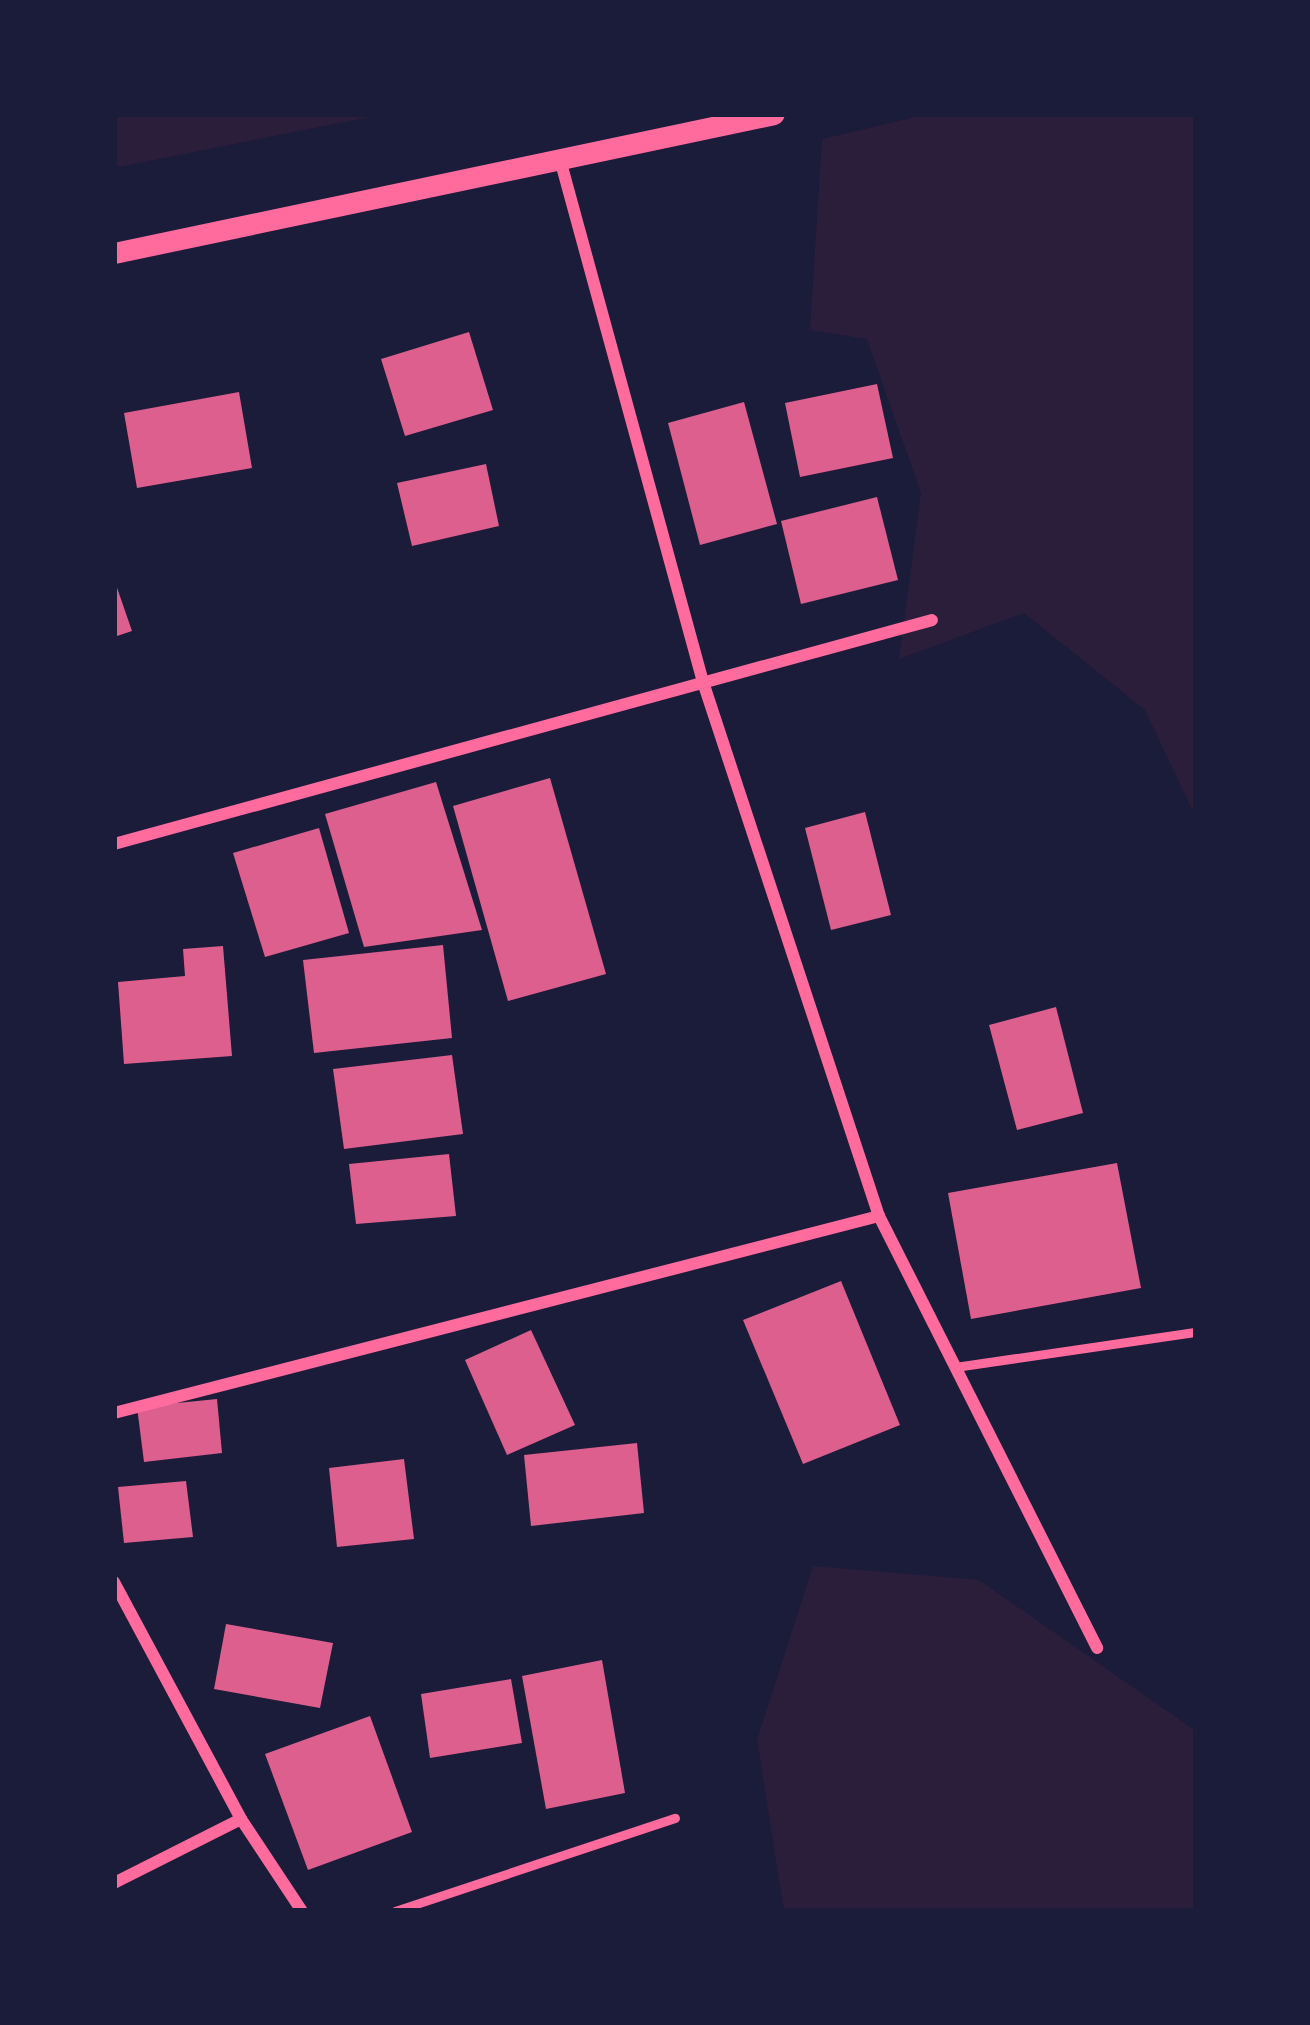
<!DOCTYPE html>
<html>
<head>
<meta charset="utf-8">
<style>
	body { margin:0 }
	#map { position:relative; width:1310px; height:2025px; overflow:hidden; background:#1b1b3a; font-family:Overpass,sans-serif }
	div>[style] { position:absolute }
	.green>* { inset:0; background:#2a1e3b }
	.building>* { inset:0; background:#dd5f8e }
	.service>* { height:9px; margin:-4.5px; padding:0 4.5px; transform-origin:4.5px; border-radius:4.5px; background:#ff6b9d }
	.minor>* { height:12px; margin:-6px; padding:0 6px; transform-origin:6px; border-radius:6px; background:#ff6b9d }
	.tertiary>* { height:21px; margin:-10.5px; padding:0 10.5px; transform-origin:10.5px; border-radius:10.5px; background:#ff6b9d }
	span { translate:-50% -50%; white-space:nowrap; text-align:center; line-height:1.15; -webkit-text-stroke:12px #1b1b3a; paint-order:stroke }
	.frame { position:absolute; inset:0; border:117px solid #1b1b3a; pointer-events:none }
</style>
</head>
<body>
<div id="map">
	<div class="green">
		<div style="clip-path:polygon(114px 114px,385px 114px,114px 168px)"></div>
		<div style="clip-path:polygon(928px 114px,1196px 114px,1196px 818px,1145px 710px,1024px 613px,899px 659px,921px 493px,867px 339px,810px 330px,822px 139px)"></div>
		<div style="clip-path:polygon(813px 1566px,979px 1580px,1196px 1731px,1196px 1911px,784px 1911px,757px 1740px)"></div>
	</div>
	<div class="building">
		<div style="clip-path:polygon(469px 332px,493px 410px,405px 436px,381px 359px)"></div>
		<div style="clip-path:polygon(877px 384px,893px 458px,800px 477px,785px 403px)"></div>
		<div style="clip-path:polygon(239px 392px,252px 468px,137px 488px,124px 413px)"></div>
		<div style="clip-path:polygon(744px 402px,777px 524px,700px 545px,668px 423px)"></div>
		<div style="clip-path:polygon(486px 464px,499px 526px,412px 546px,397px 483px)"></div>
		<div style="clip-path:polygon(877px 497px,898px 580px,801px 604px,781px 521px)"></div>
		<div style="clip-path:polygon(114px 579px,132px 631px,114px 637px)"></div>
		<div style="clip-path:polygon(550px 778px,606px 974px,508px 1001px,453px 806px)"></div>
		<div style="clip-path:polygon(436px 782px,482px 930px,364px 947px,325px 814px)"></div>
		<div style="clip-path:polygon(865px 812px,891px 915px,831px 930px,805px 828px)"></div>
		<div style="clip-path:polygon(319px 828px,349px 933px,265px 957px,233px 853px)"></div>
		<div style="clip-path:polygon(443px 945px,452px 1038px,314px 1053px,303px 960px)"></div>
		<div style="clip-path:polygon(223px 946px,232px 1056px,124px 1064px,118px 982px,185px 976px,183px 949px)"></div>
		<div style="clip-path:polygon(1056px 1007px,1083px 1113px,1017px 1130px,989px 1025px)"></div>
		<div style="clip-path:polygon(452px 1055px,463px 1134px,344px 1149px,333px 1069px)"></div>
		<div style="clip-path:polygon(449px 1154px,456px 1216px,356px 1224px,349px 1164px)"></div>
		<div style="clip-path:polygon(1117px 1163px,1141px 1288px,971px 1319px,948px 1193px)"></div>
		<div style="clip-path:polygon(841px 1281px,900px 1425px,803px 1464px,743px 1320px)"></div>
		<div style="clip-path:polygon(531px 1330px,575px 1425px,507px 1455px,465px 1360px)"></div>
		<div style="clip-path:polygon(217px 1399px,222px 1453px,144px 1462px,137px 1407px)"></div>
		<div style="clip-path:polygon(637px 1443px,644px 1513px,531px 1526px,524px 1455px)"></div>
		<div style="clip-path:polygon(404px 1459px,414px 1539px,337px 1547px,329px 1468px)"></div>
		<div style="clip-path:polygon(186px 1481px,193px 1537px,124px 1543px,118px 1487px)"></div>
		<div style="clip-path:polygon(226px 1624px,333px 1643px,320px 1708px,214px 1689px)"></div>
		<div style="clip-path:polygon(602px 1660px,625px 1793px,546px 1809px,522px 1676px)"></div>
		<div style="clip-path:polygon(511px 1679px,522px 1743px,430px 1758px,421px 1694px)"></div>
		<div style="clip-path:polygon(370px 1716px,412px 1832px,308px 1870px,265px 1754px)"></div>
	</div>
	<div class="service">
		<div style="left:955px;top:1367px;width:244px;rotate:-8.3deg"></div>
		<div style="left:395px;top:1911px;width:295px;rotate:-18.4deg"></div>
	</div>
	<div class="minor">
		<div style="left:561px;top:163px;width:538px;rotate:74.7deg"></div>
		<div style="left:703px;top:682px;width:562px;rotate:71.76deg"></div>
		<div style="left:879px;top:1216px;width:484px;rotate:63.2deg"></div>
		<div style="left:114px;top:844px;width:848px;rotate:-15.31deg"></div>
		<div style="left:114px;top:1413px;width:790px;rotate:-14.44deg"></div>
		<div style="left:114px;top:1582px;width:269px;rotate:61.8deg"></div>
		<div style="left:241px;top:1819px;width:110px;rotate:56.5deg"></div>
		<div style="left:114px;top:1883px;width:142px;rotate:-26.7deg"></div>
	</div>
	<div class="tertiary">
		<div style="left:114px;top:253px;width:674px;rotate:-11.89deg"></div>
	</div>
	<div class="frame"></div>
</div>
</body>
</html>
